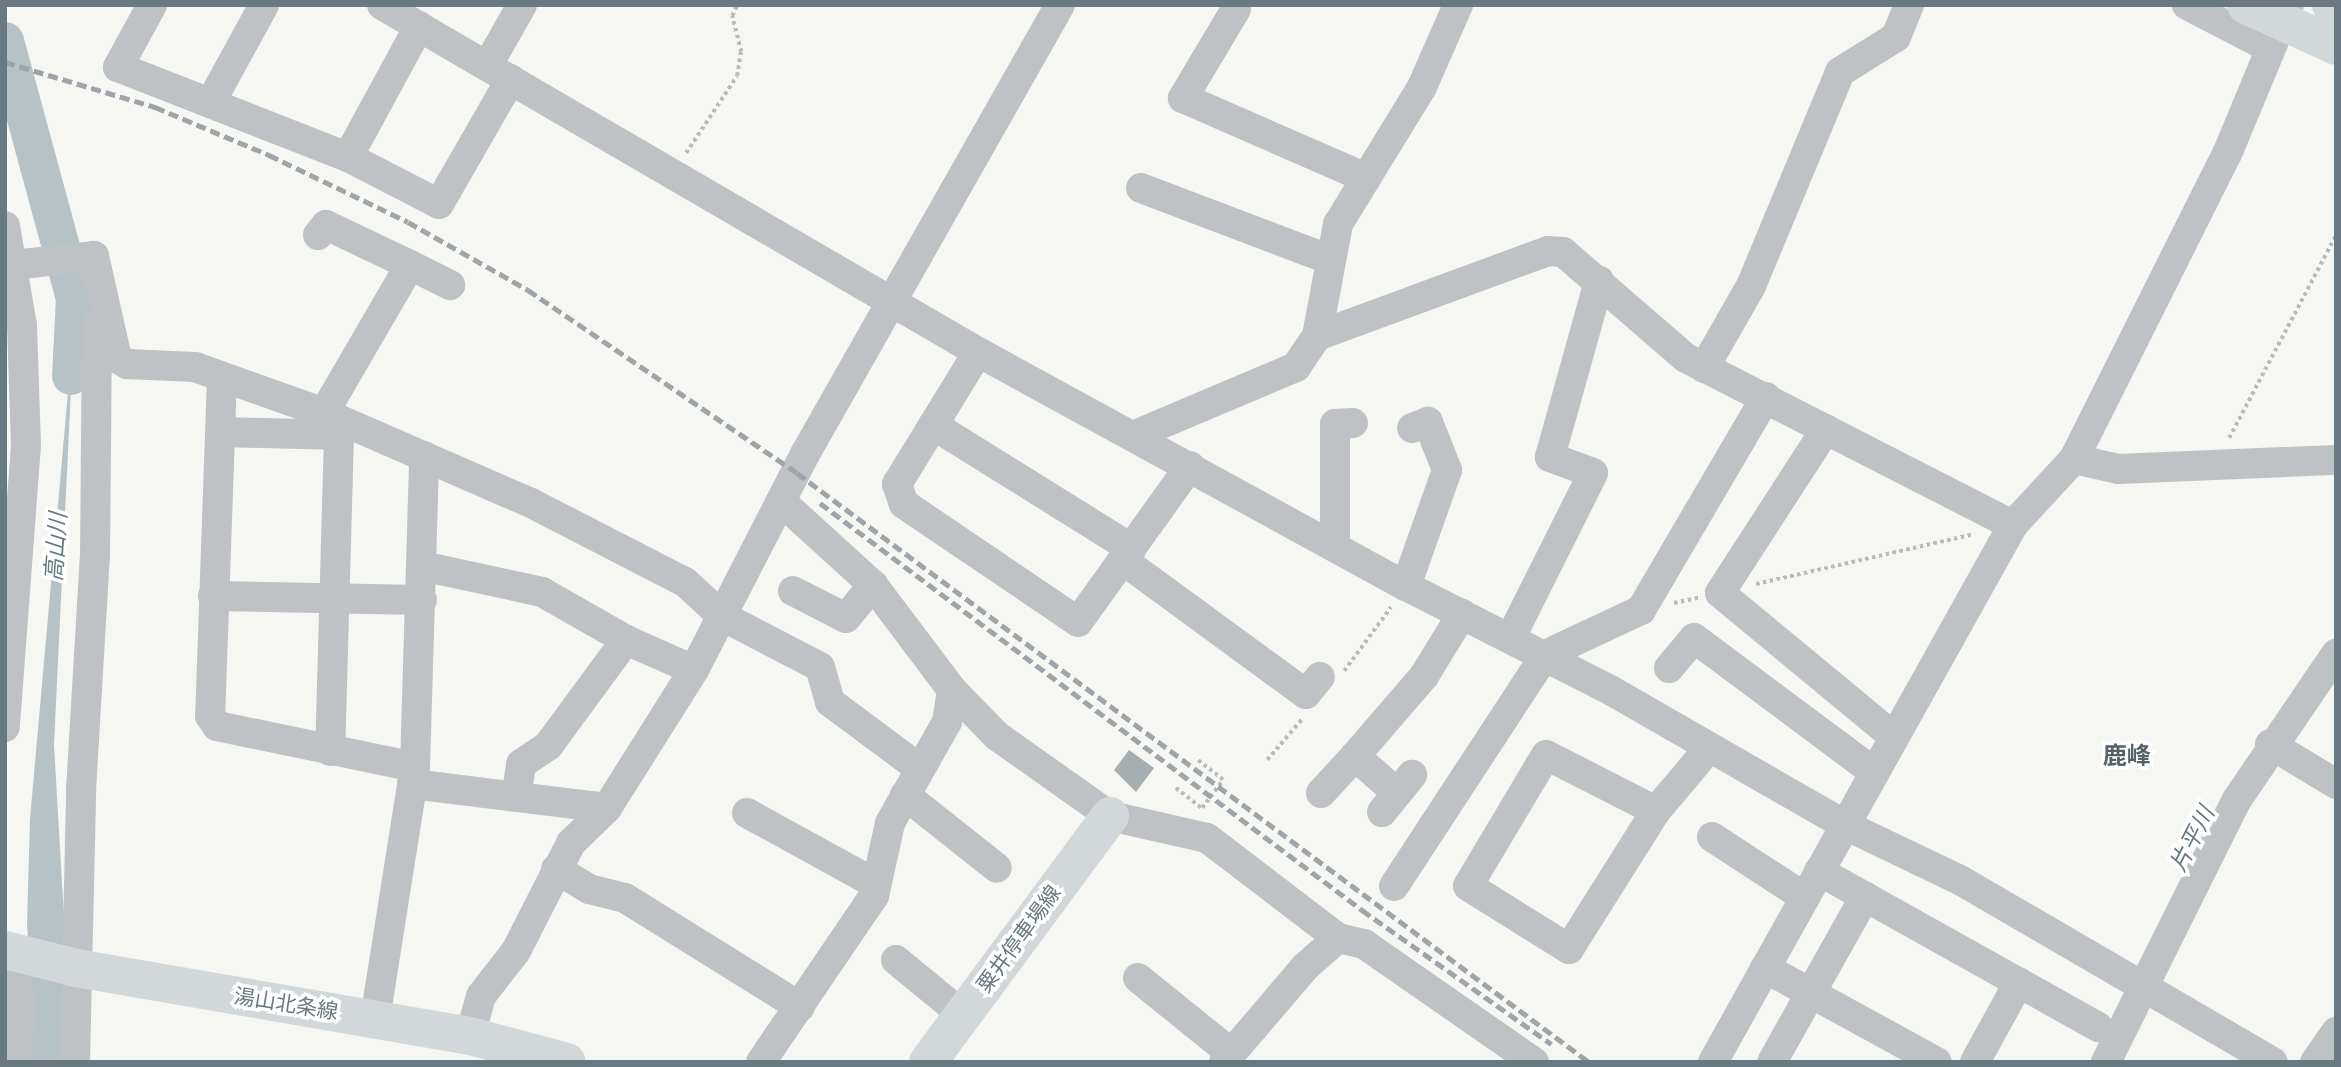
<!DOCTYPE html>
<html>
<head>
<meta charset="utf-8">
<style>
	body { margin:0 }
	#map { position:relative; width:2341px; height:1067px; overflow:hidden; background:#f6f6f3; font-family:Rubik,"Noto Sans JP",sans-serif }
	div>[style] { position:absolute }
	.water>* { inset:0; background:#b6c2c5 }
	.river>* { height:38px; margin:-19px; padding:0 19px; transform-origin:19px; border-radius:19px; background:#b6c2c5 }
	.building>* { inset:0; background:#a6aeb2 }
	.path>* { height:3.5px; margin-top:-1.75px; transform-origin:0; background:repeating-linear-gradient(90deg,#b8bbbd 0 3.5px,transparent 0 7px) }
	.minor>* { height:30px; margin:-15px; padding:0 15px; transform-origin:15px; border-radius:15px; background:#bec2c5 }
	.major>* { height:38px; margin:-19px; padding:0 19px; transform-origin:19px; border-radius:19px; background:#d2d8da }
	.highway>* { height:38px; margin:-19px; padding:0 19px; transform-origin:19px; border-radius:19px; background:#d2d8da }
	.rail>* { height:5px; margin-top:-2.5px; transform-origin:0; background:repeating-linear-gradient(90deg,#9ea5a9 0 10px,transparent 0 15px) }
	span { translate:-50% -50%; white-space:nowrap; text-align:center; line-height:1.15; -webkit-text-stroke:7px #fff; paint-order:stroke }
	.street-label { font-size:21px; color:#687982 }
	.water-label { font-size:23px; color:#647a7e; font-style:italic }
	.quarter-label { font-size:24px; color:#556167; font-weight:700 }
	.frame { position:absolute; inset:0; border:7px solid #687982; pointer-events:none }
</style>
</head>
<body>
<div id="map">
	<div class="water">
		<div style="clip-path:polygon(74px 325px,54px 745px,64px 917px,63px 1062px,26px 1062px,32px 1003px,27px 924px,30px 819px)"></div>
	</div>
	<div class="river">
		<div style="left:5px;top:41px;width:266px;rotate:74.8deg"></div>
		<div style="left:75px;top:298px;width:78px;rotate:92.9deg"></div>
	</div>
	<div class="building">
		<div style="clip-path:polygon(1129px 750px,1154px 768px,1136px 792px,1114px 770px)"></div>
	</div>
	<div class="path">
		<div style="left:686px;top:153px;width:92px;rotate:-56.5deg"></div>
		<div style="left:737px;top:76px;width:24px;rotate:-81deg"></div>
		<div style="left:741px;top:52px;width:37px;rotate:-104deg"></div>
		<div style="left:732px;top:16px;width:12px;rotate:-66deg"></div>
		<div style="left:2229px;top:438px;width:229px;rotate:-62.2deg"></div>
		<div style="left:1756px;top:584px;width:224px;rotate:-12.9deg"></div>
		<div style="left:1674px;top:603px;width:25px;rotate:-12deg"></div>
		<div style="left:1344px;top:671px;width:79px;rotate:-53.7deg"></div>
		<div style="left:1267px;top:760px;width:54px;rotate:-49.5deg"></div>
		<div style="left:1176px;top:788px;width:33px;rotate:38deg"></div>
		<div style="left:1202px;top:808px;width:35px;rotate:-53deg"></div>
		<div style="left:1223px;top:780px;width:33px;rotate:-142deg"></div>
	</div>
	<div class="minor">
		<div style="left:152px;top:5px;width:71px;rotate:118.7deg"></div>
		<div style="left:118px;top:67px;width:247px;rotate:21.4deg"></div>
		<div style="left:348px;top:157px;width:102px;rotate:27.3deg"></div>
		<div style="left:439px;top:204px;width:144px;rotate:-60.1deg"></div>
		<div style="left:382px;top:5px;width:690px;rotate:30.21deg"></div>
		<div style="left:978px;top:352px;width:488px;rotate:28.7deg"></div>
		<div style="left:1406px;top:586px;width:231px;rotate:27deg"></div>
		<div style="left:1612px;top:691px;width:269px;rotate:29.9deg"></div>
		<div style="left:1845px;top:825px;width:127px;rotate:25.6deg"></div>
		<div style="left:1960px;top:880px;width:362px;rotate:30.2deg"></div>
		<div style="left:2187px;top:5px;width:93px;rotate:27.4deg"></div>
		<div style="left:1236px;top:9px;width:104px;rotate:120.8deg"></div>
		<div style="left:1183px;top:98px;width:200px;rotate:23.6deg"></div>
		<div style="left:488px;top:65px;width:69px;rotate:-60.5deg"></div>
		<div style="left:212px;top:100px;width:108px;rotate:-61.3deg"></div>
		<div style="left:348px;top:157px;width:149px;rotate:-61.5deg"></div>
		<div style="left:1141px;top:188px;width:203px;rotate:20.8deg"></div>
		<div style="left:5px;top:226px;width:100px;rotate:80.3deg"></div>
		<div style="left:22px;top:325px;width:120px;rotate:88.1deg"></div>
		<div style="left:26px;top:445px;width:283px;rotate:94.3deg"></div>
		<div style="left:318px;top:235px;width:13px;rotate:-51deg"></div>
		<div style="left:326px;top:225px;width:93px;rotate:25.5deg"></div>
		<div style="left:410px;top:265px;width:171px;rotate:120.2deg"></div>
		<div style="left:94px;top:256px;width:105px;rotate:77.3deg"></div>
		<div style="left:117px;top:358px;width:12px;rotate:31deg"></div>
		<div style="left:127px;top:364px;width:68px;rotate:2.5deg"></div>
		<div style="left:195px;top:367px;width:137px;rotate:19.6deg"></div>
		<div style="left:324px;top:413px;width:226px;rotate:23.5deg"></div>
		<div style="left:531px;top:503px;width:173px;rotate:27.2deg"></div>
		<div style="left:685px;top:582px;width:50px;rotate:42.6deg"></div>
		<div style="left:722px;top:616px;width:110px;rotate:27.5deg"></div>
		<div style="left:820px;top:667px;width:36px;rotate:74deg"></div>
		<div style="left:830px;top:702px;width:111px;rotate:36.6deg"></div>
		<div style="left:13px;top:265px;width:81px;rotate:-6.3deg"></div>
		<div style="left:94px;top:256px;width:20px;rotate:87deg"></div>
		<div style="left:410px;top:265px;width:45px;rotate:26.6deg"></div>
		<div style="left:1317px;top:336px;width:246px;rotate:-20.2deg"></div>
		<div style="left:1548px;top:251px;width:15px;rotate:4deg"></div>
		<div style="left:1563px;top:252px;width:162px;rotate:40.8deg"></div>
		<div style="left:1686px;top:358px;width:367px;rotate:27.1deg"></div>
		<div style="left:978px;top:352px;width:155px;rotate:121.5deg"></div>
		<div style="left:897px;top:484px;width:21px;rotate:71deg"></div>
		<div style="left:904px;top:504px;width:210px;rotate:34.1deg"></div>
		<div style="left:1078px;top:622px;width:192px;rotate:-54.3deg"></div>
		<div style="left:1704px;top:368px;width:95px;rotate:-60.2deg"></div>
		<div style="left:1751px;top:286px;width:232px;rotate:-67.4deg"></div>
		<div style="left:1840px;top:72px;width:66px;rotate:-32deg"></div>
		<div style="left:1896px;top:37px;width:35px;rotate:-68deg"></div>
		<div style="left:222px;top:377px;width:339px;rotate:92deg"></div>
		<div style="left:210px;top:716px;width:12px;rotate:55deg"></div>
		<div style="left:217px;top:726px;width:202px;rotate:11.7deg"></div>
		<div style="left:933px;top:425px;width:234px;rotate:31.9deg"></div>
		<div style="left:1826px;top:429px;width:195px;rotate:122.9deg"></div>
		<div style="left:1720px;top:593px;width:224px;rotate:39.6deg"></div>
		<div style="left:221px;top:432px;width:118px;rotate:1.5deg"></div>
		<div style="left:339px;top:435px;width:316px;rotate:91.6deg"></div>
		<div style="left:1135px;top:435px;width:175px;rotate:-22.9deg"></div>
		<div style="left:1296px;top:367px;width:37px;rotate:-56deg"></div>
		<div style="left:1317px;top:336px;width:114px;rotate:-79.4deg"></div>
		<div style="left:1338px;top:224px;width:161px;rotate:-58.5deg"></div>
		<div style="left:1422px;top:87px;width:90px;rotate:-66.3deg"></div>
		<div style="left:2074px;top:459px;width:45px;rotate:12.8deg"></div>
		<div style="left:2118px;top:469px;width:218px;rotate:-2.4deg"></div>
		<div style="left:784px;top:504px;width:120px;rotate:42.3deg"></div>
		<div style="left:873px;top:585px;width:131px;rotate:53deg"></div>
		<div style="left:952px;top:690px;width:64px;rotate:45.6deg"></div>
		<div style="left:997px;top:736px;width:138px;rotate:35.3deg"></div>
		<div style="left:1110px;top:816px;width:99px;rotate:12.8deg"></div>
		<div style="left:1207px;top:838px;width:165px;rotate:37.4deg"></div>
		<div style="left:1338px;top:938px;width:27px;rotate:13deg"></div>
		<div style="left:1364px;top:944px;width:207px;rotate:34.8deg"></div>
		<div style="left:1335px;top:547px;width:123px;rotate:-90deg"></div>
		<div style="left:1335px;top:424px;width:18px;rotate:-3deg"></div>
		<div style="left:1124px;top:561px;width:225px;rotate:36.2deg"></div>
		<div style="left:1306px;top:694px;width:22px;rotate:-51deg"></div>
		<div style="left:422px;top:566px;width:123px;rotate:12.2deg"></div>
		<div style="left:542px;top:592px;width:97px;rotate:29.7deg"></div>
		<div style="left:626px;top:640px;width:74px;rotate:23.8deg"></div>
		<div style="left:1406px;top:586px;width:123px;rotate:-70.5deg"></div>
		<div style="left:1447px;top:470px;width:52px;rotate:-111.6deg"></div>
		<div style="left:1428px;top:422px;width:17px;rotate:159deg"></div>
		<div style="left:793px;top:591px;width:59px;rotate:27deg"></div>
		<div style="left:846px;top:618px;width:43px;rotate:-50.7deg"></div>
		<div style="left:213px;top:596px;width:209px;rotate:1.1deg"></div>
		<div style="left:1511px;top:637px;width:183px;rotate:-63.4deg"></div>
		<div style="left:1593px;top:473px;width:46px;rotate:-159.6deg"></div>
		<div style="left:1550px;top:457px;width:183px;rotate:-74.4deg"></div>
		<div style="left:1669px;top:668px;width:39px;rotate:-50deg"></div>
		<div style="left:1694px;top:638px;width:224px;rotate:36.7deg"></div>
		<div style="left:2270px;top:744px;width:77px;rotate:31.2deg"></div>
		<div style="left:412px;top:784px;width:196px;rotate:7deg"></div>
		<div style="left:1321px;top:793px;width:50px;rotate:-47.4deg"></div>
		<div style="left:1397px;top:793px;width:56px;rotate:-138.6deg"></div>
		<div style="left:1355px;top:756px;width:106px;rotate:-49.2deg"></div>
		<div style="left:1424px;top:676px;width:73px;rotate:-58.5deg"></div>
		<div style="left:905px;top:795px;width:117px;rotate:38.4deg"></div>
		<div style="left:516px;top:797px;width:33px;rotate:-81deg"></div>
		<div style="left:521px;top:764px;width:32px;rotate:-34deg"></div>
		<div style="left:548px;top:746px;width:132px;rotate:-53.7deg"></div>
		<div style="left:1656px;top:811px;width:123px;rotate:-153deg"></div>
		<div style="left:1546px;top:755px;width:152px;rotate:120.8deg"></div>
		<div style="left:1468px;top:886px;width:119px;rotate:32deg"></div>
		<div style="left:1569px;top:949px;width:163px;rotate:-57.8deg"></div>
		<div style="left:1656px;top:811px;width:82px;rotate:-49.9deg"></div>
		<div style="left:1382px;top:812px;width:48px;rotate:-51deg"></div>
		<div style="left:747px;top:813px;width:147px;rotate:28.8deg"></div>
		<div style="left:1712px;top:837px;width:110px;rotate:33.1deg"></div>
		<div style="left:556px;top:869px;width:39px;rotate:31deg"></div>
		<div style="left:589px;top:889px;width:37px;rotate:14deg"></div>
		<div style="left:625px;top:898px;width:206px;rotate:31.9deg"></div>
		<div style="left:1819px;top:871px;width:320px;rotate:29.2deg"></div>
		<div style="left:1394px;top:886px;width:276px;rotate:-56.8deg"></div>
		<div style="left:1545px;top:655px;width:106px;rotate:-25.1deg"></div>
		<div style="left:1641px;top:610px;width:247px;rotate:-59.6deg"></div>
		<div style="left:10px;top:951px;width:55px;rotate:77.5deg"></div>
		<div style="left:22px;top:1005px;width:57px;rotate:96deg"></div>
		<div style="left:896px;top:960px;width:87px;rotate:39.4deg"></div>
		<div style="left:1765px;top:968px;width:196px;rotate:28.7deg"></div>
		<div style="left:1138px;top:978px;width:119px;rotate:38.9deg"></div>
		<div style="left:375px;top:1019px;width:255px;rotate:-81deg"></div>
		<div style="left:415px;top:767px;width:311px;rotate:-88.3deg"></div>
		<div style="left:470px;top:1036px;width:41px;rotate:-74.6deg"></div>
		<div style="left:481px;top:996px;width:57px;rotate:-52.1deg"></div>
		<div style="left:516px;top:951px;width:121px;rotate:-63deg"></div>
		<div style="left:571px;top:843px;width:50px;rotate:-44.2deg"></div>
		<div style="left:607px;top:808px;width:163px;rotate:-57.8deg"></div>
		<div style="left:694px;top:670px;width:243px;rotate:-62.8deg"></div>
		<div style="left:805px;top:454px;width:516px;rotate:-60.41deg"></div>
		<div style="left:75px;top:1062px;width:272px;rotate:-88.7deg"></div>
		<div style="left:81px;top:790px;width:233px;rotate:-86.6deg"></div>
		<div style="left:95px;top:557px;width:232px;rotate:-89.5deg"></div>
		<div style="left:761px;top:1062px;width:201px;rotate:-55.8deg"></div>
		<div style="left:874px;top:896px;width:75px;rotate:-77.6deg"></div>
		<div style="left:890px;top:823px;width:116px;rotate:-60.6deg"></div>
		<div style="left:947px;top:722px;width:32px;rotate:-81deg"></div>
		<div style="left:1224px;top:1062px;width:125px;rotate:-49.5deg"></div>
		<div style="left:1305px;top:967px;width:44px;rotate:-41.3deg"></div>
		<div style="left:1713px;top:1062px;width:615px;rotate:-60.81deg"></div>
		<div style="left:2013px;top:525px;width:90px;rotate:-47.3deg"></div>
		<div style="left:2074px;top:459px;width:341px;rotate:-63.4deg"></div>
		<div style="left:2227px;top:154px;width:161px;rotate:-67.4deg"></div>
		<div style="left:1772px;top:1062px;width:190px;rotate:-60.7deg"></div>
		<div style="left:1975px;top:1062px;width:91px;rotate:-61.2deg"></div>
		<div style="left:2106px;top:1062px;width:292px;rotate:-63.5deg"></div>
		<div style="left:2236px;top:801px;width:178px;rotate:-55.8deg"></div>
		<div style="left:2315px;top:1062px;width:37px;rotate:-55deg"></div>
	</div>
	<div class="major">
		<div style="left:5px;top:950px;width:73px;rotate:14.2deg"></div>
		<div style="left:76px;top:968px;width:400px;rotate:9.8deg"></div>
		<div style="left:470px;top:1036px;width:100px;rotate:15deg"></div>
		<div style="left:928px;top:1062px;width:306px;rotate:-53.5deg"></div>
	</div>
	<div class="highway">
		<div style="left:2246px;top:5px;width:99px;rotate:24.5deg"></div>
		<div style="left:2331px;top:5px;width:5px;rotate:22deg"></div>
	</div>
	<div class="rail">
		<div style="left:5px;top:62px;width:157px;rotate:16.7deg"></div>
		<div style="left:155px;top:107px;width:124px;rotate:22.8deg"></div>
		<div style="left:269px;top:155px;width:154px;rotate:25.7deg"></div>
		<div style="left:408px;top:222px;width:138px;rotate:29.5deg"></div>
		<div style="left:528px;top:290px;width:325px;rotate:34.2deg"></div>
		<div style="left:797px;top:473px;width:987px;rotate:36.64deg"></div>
		<div style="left:820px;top:503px;width:678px;rotate:36.9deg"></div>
		<div style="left:1362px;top:910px;width:232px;rotate:35.3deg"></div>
	</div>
	<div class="street-label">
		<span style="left:1019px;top:939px;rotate:-54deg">粟井停車場線</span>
		<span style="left:286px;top:1004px;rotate:9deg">湯山北条線</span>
	</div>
	<div class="water-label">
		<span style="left:56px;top:547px;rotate:-86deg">高山川</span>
		<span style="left:2192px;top:839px;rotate:-63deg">片平川</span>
	</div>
	<div class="quarter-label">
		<span style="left:2127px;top:757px">鹿峰</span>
	</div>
	<div class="frame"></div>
</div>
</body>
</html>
